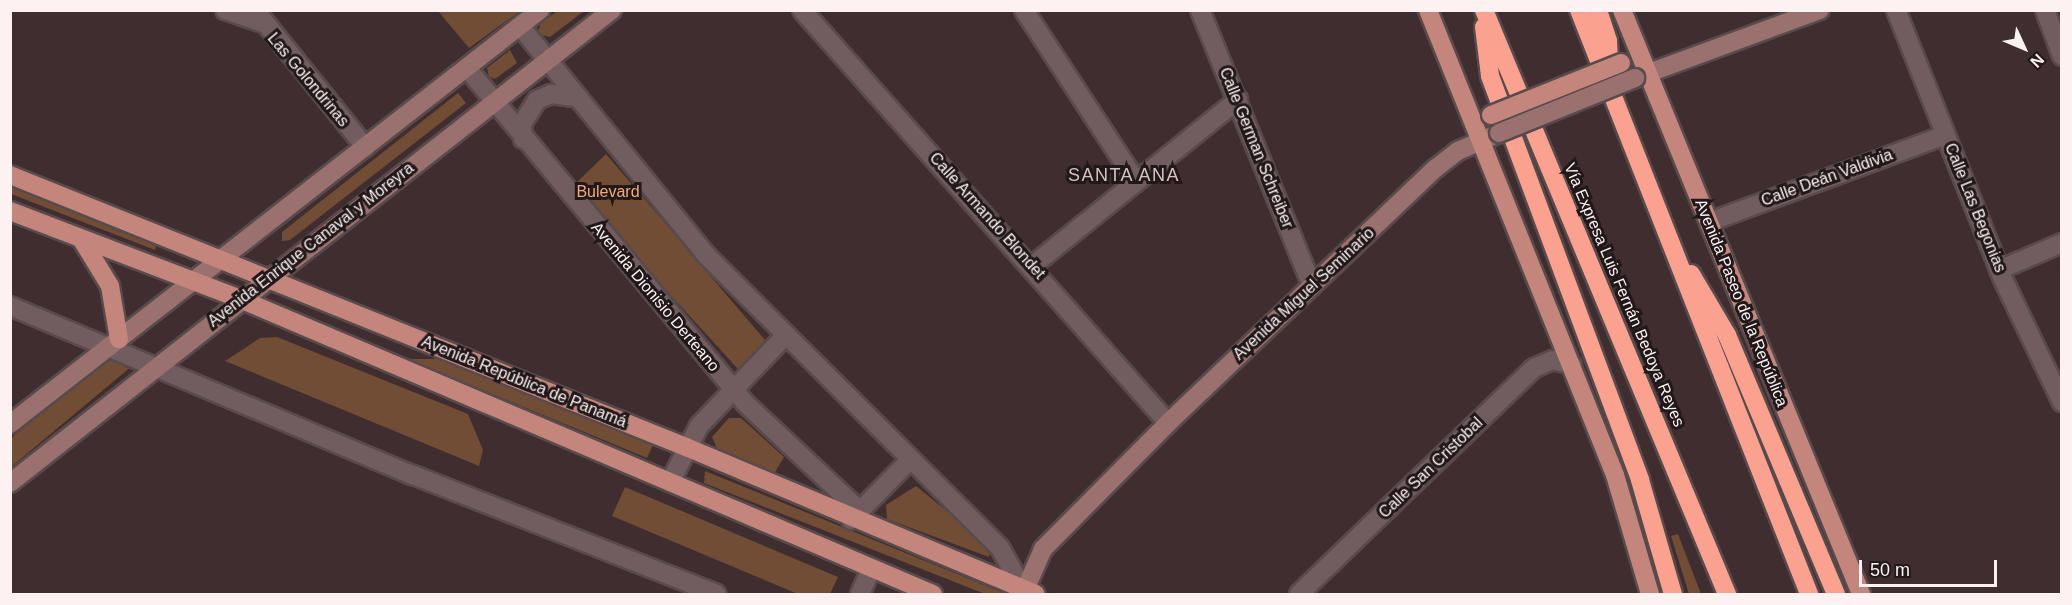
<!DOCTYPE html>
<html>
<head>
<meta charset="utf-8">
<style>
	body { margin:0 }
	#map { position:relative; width:2072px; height:605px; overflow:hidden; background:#3f2d2f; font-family:Helvetica,sans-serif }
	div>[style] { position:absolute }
	.green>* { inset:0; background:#714d36 }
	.roads { filter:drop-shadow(2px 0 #594a4c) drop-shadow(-2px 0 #594a4c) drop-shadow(0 2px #594a4c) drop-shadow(0 -2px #594a4c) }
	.street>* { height:18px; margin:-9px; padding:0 9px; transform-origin:9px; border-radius:9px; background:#715d5f }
	.secondary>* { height:18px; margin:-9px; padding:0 9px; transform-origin:9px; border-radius:9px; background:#9a716e }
	.primary>* { height:18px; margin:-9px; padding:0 9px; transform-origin:9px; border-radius:9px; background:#c4867c }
	.highway>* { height:18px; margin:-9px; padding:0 9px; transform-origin:9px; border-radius:9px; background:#fba190 }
	.bridges { filter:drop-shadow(2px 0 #594a4c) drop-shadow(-2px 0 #594a4c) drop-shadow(0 2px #594a4c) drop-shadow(0 -2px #594a4c) }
	.secondary-bridge>* { height:18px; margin:-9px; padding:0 9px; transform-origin:9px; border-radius:9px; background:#9a716e }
	.primary-bridge>* { height:18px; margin:-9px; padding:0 9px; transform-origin:9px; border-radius:9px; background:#c4867c }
	span { translate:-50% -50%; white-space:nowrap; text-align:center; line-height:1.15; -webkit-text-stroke:6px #201819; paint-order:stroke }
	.street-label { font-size:16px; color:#fdf1f2 }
	.park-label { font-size:16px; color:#f6aa78 }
	.neighbourhood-label { font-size:18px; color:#d8c1c3; letter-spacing:1.5px }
	.frame { position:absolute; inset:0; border:12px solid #fdf1f2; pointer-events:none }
	.north { position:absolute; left:1994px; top:18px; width:60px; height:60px; -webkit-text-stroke:4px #201819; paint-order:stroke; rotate:134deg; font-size:16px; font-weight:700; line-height:24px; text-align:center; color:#fdf1f2 }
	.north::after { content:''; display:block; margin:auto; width:21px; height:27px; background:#fdf1f2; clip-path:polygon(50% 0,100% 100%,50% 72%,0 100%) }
	.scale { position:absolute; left:1859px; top:560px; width:138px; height:27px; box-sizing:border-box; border:3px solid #fdf1f2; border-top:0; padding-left:8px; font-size:18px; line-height:21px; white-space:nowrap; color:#fdf1f2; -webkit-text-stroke:4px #201819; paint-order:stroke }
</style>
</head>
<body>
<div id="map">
	<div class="green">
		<div style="clip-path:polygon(438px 11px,520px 11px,469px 48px)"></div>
		<div style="clip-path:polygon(557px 11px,584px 11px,550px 37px,537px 34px,541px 23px)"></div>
		<div style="clip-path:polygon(510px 50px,517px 63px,495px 79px,489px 77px,487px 68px)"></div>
		<div style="clip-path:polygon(458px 93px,466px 103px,290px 240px,282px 241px,282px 232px)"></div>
		<div style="clip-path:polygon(606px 154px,766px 341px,738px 369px,572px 187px)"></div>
		<div style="clip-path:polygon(11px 185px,156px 246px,155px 250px,11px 194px)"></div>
		<div style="clip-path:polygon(277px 337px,468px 414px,483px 450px,479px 466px,225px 361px,260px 338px)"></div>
		<div style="clip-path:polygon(112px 357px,132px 366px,11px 467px,11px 438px)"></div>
		<div style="clip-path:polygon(408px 359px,446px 359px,653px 445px,647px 458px)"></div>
		<div style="clip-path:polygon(729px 418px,741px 418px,784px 457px,774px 474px,718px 451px,712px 437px)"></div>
		<div style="clip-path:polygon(705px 471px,1006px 594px,985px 594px,704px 483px)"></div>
		<div style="clip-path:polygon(916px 486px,990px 546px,989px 557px,887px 519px,886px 505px)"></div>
		<div style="clip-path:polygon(625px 487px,838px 577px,830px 594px,798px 594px,612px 516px)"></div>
		<div style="clip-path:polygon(1678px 534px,1701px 594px,1689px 594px,1671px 536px)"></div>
	</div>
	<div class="roads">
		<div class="street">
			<div style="left:225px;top:10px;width:37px;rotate:19deg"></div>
			<div style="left:255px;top:10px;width:176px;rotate:51.2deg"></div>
			<div style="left:802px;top:10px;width:552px;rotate:48.45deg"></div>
			<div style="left:1024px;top:10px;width:204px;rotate:56.8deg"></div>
			<div style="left:1200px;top:10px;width:298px;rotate:67.9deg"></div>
			<div style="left:1896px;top:10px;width:287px;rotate:68.3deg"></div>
			<div style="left:2002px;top:277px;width:139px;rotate:64.4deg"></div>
			<div style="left:2045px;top:10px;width:49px;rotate:69.7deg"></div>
			<div style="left:520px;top:26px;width:294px;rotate:50.9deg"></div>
			<div style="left:705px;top:254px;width:416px;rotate:44.9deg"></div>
			<div style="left:1000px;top:548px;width:53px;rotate:60.5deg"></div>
			<div style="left:467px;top:68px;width:435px;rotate:50.3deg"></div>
			<div style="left:745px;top:403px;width:158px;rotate:43.2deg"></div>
			<div style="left:523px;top:139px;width:15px;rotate:-94deg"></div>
			<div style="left:522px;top:124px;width:28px;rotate:-58deg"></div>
			<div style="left:537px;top:100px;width:15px;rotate:-23deg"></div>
			<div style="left:551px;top:94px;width:28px;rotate:8deg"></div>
			<div style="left:1709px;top:222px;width:252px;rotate:-20.2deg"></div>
			<div style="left:1032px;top:266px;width:265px;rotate:-38.9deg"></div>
			<div style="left:1999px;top:270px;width:69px;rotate:-23.2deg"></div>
			<div style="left:10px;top:306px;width:437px;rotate:22.8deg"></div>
			<div style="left:413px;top:475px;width:326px;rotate:21.4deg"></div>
			<div style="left:670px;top:482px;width:63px;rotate:-62.6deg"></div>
			<div style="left:699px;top:426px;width:123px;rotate:-46.3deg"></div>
			<div style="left:851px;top:520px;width:83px;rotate:-45.5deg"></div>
			<div style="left:860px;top:594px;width:27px;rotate:-66deg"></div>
			<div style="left:1299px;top:594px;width:326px;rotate:-43.9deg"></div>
			<div style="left:1534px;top:368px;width:21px;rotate:-23deg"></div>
			<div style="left:1553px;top:360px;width:20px;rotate:15deg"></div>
		</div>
		<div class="secondary">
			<div style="left:1635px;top:78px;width:197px;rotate:-20.2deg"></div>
			<div style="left:10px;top:424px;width:673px;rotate:-37.99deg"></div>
			<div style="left:10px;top:483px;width:766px;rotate:-38.16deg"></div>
			<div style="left:1025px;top:590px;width:45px;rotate:-66.3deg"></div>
			<div style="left:1043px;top:549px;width:177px;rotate:-45.2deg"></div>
			<div style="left:1168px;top:423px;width:370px;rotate:-43.6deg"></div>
			<div style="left:1436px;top:168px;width:28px;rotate:-38deg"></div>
			<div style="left:1458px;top:151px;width:45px;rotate:-23.7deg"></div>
		</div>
		<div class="primary">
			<div style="left:1428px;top:10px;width:501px;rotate:68.09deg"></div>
			<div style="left:1615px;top:475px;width:124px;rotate:73.6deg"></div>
			<div style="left:1622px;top:10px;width:631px;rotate:67.74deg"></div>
			<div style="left:10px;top:175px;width:729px;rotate:21.92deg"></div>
			<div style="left:686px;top:447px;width:379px;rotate:22.8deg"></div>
			<div style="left:10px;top:211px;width:246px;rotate:20.9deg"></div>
			<div style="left:240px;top:299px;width:753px;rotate:23.06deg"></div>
			<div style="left:82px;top:240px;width:54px;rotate:58.7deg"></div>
			<div style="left:110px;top:286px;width:54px;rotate:80.4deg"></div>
		</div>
		<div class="highway">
			<div style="left:1484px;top:10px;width:633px;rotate:67.41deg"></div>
			<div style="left:1579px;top:10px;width:628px;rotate:68.5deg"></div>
			<div style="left:1598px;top:10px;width:33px;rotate:72deg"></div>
			<div style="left:1608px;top:41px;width:34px;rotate:87deg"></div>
			<div style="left:1484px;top:27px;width:49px;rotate:83deg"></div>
			<div style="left:1490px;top:76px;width:431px;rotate:69.6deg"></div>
			<div style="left:1640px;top:480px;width:119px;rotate:73.9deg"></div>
			<div style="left:1691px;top:274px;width:71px;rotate:59.5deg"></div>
			<div style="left:1727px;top:335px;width:281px;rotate:67.2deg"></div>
		</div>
	</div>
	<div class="bridges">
		<div class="secondary-bridge">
			<div style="left:1499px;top:133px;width:147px;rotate:-22deg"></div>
		</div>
		<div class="primary-bridge">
			<div style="left:1491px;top:115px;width:140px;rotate:-21.8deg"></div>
		</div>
	</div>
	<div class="street-label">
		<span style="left:308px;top:80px;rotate:50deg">Las Golondrinas</span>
		<span style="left:1256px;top:148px;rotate:68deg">Calle German Schreiber</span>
		<span style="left:1827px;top:178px;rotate:-20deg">Calle Deán Valdivia</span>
		<span style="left:1975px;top:208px;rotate:68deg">Calle Las Begonias</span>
		<span style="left:987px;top:216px;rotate:48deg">Calle Armando Blondet</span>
		<span style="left:311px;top:245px;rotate:-38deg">Avenida Enrique Canaval y Moreyra</span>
		<span style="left:1304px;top:294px;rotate:-43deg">Avenida Miguel Seminario</span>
		<span style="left:1624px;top:295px;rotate:67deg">Vía Expresa Luis Fernán Bedoya Reyes</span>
		<span style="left:655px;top:297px;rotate:50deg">Avenida Dionisio Derteano</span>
		<span style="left:1741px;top:303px;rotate:68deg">Avenida Paseo de la República</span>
		<span style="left:524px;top:382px;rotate:22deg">Avenida República de Panamá</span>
		<span style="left:1431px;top:468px;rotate:-44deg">Calle San Cristobal</span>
	</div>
	<div class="park-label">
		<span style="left:608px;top:192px">Bulevard</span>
	</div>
	<div class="neighbourhood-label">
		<span style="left:1124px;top:175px">SANTA ANA</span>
	</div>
	<div class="frame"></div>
	<div class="north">N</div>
	<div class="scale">50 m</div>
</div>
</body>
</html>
